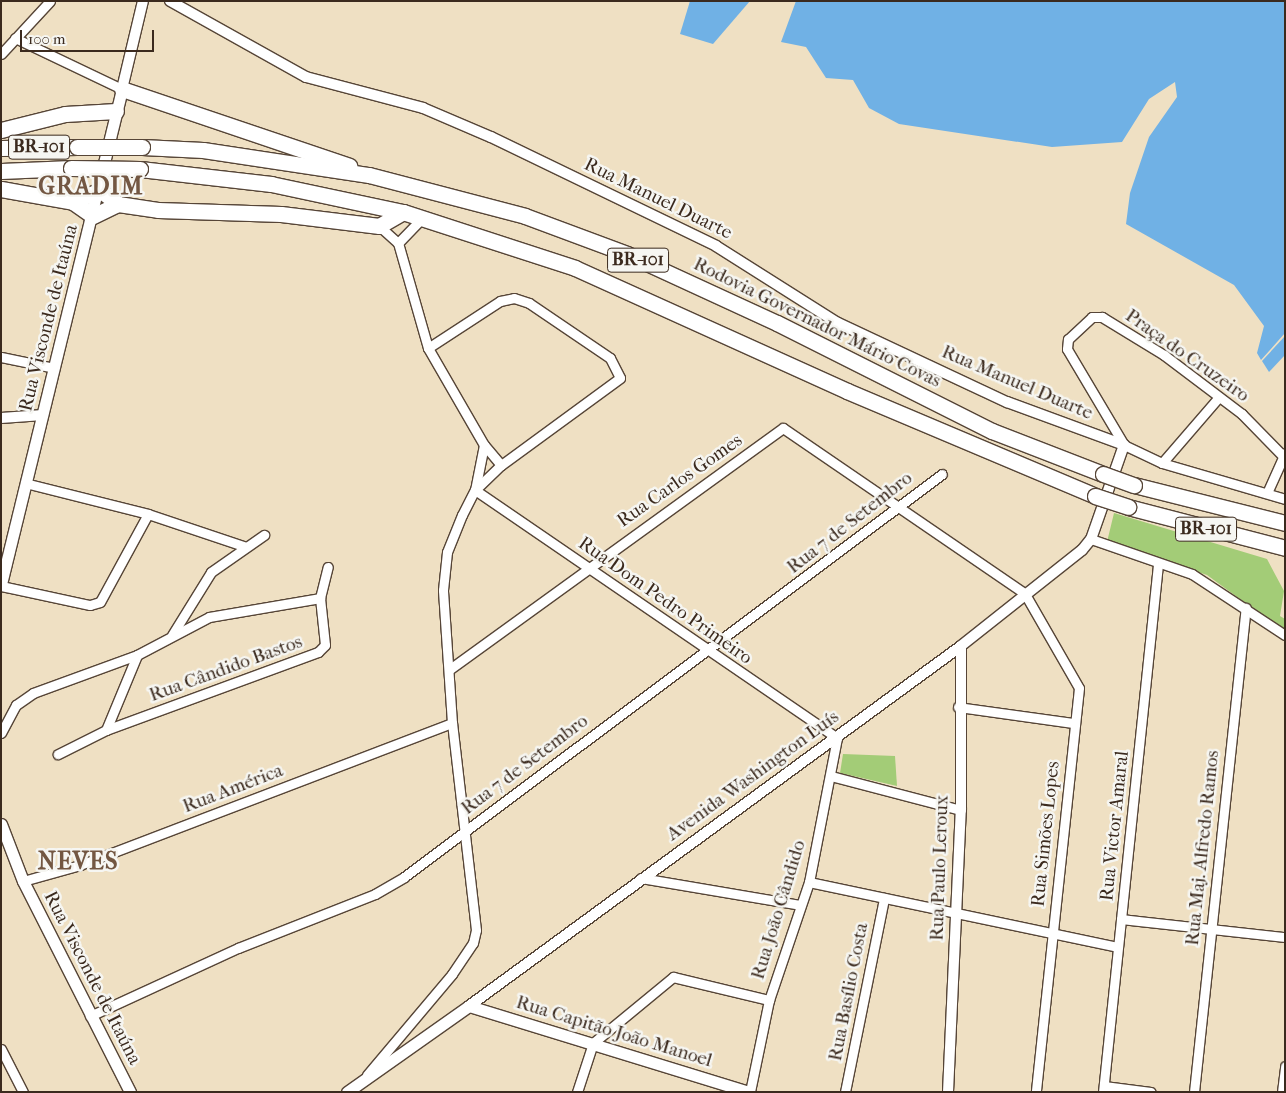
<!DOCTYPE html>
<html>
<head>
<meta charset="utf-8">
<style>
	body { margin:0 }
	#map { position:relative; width:1286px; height:1093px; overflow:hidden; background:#efe0c3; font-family:"IM FELL French Canon",serif }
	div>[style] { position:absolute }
	.green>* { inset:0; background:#a3cc77 }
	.water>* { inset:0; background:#70b1e5 }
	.roads { filter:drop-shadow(1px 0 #564537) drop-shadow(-1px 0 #564537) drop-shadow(0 1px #564537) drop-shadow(0 -1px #564537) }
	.minor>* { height:9px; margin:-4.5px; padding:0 4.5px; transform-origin:4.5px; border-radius:4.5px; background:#fff }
	.tertiary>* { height:10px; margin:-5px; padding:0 5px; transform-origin:5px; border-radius:5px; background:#fff }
	.secondary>* { height:11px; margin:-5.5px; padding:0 5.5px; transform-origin:5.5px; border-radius:5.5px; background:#fff }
	.motorway>* { height:15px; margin:-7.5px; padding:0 7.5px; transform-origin:7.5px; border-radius:7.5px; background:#fff }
	.bridges { filter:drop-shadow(1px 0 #564537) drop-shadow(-1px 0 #564537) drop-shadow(0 1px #564537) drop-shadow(0 -1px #564537) }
	.motorway-bridge>* { height:15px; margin:-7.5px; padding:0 7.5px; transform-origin:7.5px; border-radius:7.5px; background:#fff }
	span { translate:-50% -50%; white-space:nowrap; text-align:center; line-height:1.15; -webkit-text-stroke:5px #f6f6f2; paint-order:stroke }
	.shield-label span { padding:1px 4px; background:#f6f6f2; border:1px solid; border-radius:4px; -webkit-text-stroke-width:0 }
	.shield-label { font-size:18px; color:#3b2a1e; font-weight:700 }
	.street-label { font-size:19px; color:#3b2a1e }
	.district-label { font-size:24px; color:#735742; font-weight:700; letter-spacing:1px }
	.frame { position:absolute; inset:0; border:2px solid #3b2a1e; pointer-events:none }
	.scale { position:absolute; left:20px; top:30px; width:134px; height:22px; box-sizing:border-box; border:2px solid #3b2a1e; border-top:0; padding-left:6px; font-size:15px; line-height:18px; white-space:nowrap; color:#3b2a1e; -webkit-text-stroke:4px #f6f6f2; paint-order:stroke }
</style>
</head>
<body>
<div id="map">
	<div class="green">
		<div style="clip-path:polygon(1114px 513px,1267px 559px,1284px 591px,1280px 616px,1285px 619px,1285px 632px,1207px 575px,1107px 542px)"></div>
		<div style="clip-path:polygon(843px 754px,895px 756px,897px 786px,840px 773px)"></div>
	</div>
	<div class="water">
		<div style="clip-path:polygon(690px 1px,750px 1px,713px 44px,680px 34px)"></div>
		<div style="clip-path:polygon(796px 1px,1285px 1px,1285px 333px,1261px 360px,1257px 353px,1264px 326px,1234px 285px,1126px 224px,1130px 193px,1149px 137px,1177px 97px,1175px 82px,1149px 99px,1122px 142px,1052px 147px,899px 124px,869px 108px,853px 80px,826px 78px,806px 47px,781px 42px)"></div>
		<div style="clip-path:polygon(1285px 336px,1285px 355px,1269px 372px,1262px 361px)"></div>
	</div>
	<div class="roads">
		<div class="minor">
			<div style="left:15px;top:38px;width:119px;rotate:25.5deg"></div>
			<div style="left:1px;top:54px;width:72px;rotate:-47.2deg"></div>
			<div style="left:398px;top:243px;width:35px;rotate:-46deg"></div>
			<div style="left:428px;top:348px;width:86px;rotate:-33.1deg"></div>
			<div style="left:500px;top:301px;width:14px;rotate:-12deg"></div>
			<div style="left:514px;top:298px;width:16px;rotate:18deg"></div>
			<div style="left:529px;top:303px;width:98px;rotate:34.2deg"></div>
			<div style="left:610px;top:358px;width:22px;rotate:63deg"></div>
			<div style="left:620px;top:378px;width:147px;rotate:143.8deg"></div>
			<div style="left:1px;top:357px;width:54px;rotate:11.7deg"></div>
			<div style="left:484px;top:445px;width:46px;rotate:101.3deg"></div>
			<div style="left:475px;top:490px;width:439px;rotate:34.4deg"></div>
			<div style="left:837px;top:738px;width:147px;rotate:101deg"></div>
			<div style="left:809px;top:882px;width:125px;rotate:108.7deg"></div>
			<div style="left:769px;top:1000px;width:94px;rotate:101.7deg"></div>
			<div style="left:1283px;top:456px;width:59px;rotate:-134.3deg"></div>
			<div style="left:1242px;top:414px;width:98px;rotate:-142.9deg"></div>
			<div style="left:1164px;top:355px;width:73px;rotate:-148.5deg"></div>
			<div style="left:1102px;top:317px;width:10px;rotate:180deg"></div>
			<div style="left:1092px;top:317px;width:33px;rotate:137deg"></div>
			<div style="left:1068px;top:339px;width:10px;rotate:96deg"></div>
			<div style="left:1067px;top:349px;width:112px;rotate:59.3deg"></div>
			<div style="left:1124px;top:445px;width:42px;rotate:25.3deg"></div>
			<div style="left:1162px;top:463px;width:128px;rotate:16.3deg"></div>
			<div style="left:1162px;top:463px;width:87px;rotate:-49.2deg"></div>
			<div style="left:25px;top:483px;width:127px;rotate:14.1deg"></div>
			<div style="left:148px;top:514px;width:103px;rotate:18.6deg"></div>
			<div style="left:1267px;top:493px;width:44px;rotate:-65.8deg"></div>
			<div style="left:1091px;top:539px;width:107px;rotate:19.1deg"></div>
			<div style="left:1192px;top:574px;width:111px;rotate:33.3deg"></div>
			<div style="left:1px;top:586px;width:91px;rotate:12.1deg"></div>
			<div style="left:90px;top:605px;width:10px;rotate:-17deg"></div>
			<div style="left:100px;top:602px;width:100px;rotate:-61.4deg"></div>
			<div style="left:320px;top:598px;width:32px;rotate:-76deg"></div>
			<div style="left:172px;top:635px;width:74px;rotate:-58.2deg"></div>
			<div style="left:211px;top:572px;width:65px;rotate:-34.9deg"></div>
			<div style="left:450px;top:669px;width:411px;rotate:-35.9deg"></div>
			<div style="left:783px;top:428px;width:293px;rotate:34.4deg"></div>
			<div style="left:1025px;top:594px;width:108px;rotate:60.1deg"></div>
			<div style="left:1079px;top:688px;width:406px;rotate:96.1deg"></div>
			<div style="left:958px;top:707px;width:117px;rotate:7.9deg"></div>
			<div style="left:106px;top:730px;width:81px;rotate:-67.5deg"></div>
			<div style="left:1px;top:733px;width:32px;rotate:-62deg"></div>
			<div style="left:16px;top:705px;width:21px;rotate:-35deg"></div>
			<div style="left:33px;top:693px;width:111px;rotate:-20.1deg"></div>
			<div style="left:137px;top:655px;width:81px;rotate:-27.8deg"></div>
			<div style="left:209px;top:617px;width:113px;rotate:-9.7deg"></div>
			<div style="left:320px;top:598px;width:47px;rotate:83.9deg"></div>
			<div style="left:325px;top:645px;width:10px;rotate:135deg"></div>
			<div style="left:318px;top:652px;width:226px;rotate:159.8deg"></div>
			<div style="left:106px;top:730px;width:54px;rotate:153.4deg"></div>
			<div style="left:831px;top:776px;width:134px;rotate:14.7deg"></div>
			<div style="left:641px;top:878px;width:161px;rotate:9.6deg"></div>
			<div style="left:23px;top:881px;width:59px;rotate:-15.7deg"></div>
			<div style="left:80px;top:865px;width:398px;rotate:-20.9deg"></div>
			<div style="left:809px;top:882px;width:315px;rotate:11.9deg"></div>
			<div style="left:1121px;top:919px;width:165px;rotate:6.3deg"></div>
			<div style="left:90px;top:1016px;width:163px;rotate:-24.7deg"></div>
			<div style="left:238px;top:948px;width:147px;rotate:-21.5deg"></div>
			<div style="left:375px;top:894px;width:34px;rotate:-30deg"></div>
			<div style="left:404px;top:877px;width:672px;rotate:-36.84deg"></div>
			<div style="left:1px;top:1049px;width:48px;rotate:62.9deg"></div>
			<div style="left:367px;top:1075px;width:132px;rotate:-49.9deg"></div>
			<div style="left:452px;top:974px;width:37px;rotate:-56deg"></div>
			<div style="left:473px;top:943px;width:13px;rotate:-77deg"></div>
			<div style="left:476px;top:930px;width:208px;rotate:-96.6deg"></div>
			<div style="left:452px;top:723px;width:133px;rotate:-93.9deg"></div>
			<div style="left:443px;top:590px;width:38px;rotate:-84deg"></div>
			<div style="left:447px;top:552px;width:40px;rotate:-68deg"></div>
			<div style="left:462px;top:515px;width:28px;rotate:-63deg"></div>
			<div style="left:475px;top:490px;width:36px;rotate:-44deg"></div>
			<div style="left:501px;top:465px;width:26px;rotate:-130deg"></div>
			<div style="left:484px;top:445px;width:112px;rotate:-120deg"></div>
			<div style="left:428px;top:348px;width:109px;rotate:-105.9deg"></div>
			<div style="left:398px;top:243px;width:25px;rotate:-138deg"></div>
			<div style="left:1104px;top:1086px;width:47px;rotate:7.3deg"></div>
			<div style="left:577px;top:1092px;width:52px;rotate:-71.9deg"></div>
			<div style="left:593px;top:1043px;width:104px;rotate:-39.5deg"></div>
			<div style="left:673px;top:977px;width:99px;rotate:13.5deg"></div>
			<div style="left:845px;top:1092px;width:198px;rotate:-78.6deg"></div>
			<div style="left:1103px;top:1092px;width:531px;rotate:-84.05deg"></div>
			<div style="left:1194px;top:1092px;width:487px;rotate:-83.9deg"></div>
			<div style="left:1282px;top:1092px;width:26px;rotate:-83deg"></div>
		</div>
		<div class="tertiary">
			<div style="left:170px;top:1px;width:156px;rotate:29.2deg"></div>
			<div style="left:306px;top:77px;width:121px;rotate:14.8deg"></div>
			<div style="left:423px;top:108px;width:74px;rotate:23.1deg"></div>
			<div style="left:491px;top:137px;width:250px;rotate:25.8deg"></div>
			<div style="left:716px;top:246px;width:144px;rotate:32.3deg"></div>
			<div style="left:838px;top:323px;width:187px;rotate:25.1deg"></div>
			<div style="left:1007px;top:402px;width:125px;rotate:20.2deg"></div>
			<div style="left:1124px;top:445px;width:100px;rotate:109.3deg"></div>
			<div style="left:1091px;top:539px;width:14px;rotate:129deg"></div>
			<div style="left:1082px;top:550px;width:154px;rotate:141.6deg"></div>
			<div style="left:961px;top:646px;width:610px;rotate:143.81deg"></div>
			<div style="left:122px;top:89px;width:90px;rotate:-76.6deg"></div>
			<div style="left:1px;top:418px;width:42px;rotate:-4.1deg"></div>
			<div style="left:948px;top:1092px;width:282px;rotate:-87.4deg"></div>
			<div style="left:961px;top:810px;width:164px;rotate:-90deg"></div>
		</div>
		<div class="secondary">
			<div style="left:1px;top:584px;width:510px;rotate:-76.26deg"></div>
			<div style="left:1px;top:824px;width:61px;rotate:68.9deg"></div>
			<div style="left:23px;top:881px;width:237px;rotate:63.1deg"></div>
			<div style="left:347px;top:1092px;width:149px;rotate:-35.2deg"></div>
			<div style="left:469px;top:1006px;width:292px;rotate:17.1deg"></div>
		</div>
		<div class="motorway">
			<div style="left:122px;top:89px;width:240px;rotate:18.7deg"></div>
			<div style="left:1px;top:130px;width:66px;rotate:-14deg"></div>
			<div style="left:65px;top:114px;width:51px;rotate:-3.4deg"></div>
			<div style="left:142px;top:147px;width:61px;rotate:2.8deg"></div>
			<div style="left:203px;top:150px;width:168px;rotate:8.6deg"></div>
			<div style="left:369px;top:175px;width:161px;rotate:14.7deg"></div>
			<div style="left:525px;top:216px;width:109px;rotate:20.4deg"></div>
			<div style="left:627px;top:254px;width:165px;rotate:24.7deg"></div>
			<div style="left:777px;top:323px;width:241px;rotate:26.7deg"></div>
			<div style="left:992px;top:431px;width:119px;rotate:21.2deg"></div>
			<div style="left:1px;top:148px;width:76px;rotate:-0.8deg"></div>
			<div style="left:140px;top:169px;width:132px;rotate:6.5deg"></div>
			<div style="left:271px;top:184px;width:135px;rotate:12deg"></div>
			<div style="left:403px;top:212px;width:181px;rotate:18deg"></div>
			<div style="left:575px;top:268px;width:299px;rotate:24.3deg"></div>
			<div style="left:847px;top:391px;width:269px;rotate:22.9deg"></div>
			<div style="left:1px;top:171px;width:70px;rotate:-2.5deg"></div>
			<div style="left:1px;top:189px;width:73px;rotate:10.2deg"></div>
			<div style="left:73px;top:202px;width:24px;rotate:35deg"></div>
			<div style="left:93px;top:216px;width:28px;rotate:-26deg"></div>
			<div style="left:118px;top:204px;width:40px;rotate:8.5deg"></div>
			<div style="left:158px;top:210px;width:123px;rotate:1.9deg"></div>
			<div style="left:281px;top:214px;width:99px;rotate:7deg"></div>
			<div style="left:379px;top:226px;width:28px;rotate:-30deg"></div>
			<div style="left:73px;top:202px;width:30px;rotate:-24deg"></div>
			<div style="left:100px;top:190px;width:23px;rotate:38deg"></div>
			<div style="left:1134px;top:485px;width:156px;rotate:14.1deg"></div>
			<div style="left:1128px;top:507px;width:162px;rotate:14.6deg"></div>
		</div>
	</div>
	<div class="bridges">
		<div class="motorway-bridge">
			<div style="left:77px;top:147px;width:65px"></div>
			<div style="left:71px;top:168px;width:69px;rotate:0.8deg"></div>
			<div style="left:1103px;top:474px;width:33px;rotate:20deg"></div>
			<div style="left:1095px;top:496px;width:35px;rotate:18deg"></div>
		</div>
	</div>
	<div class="shield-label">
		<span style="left:39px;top:147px">BR-101</span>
		<span style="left:638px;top:260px">BR-101</span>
		<span style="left:1206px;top:529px">BR-101</span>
	</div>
	<div class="street-label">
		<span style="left:658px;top:199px;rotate:26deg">Rua Manuel Duarte</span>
		<span style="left:49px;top:318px;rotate:-76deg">Rua Visconde de Itaúna</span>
		<span style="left:817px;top:323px;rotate:26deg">Rodovia Governador Mário Covas</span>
		<span style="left:1187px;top:356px;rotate:35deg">Praça do Cruzeiro</span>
		<span style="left:1017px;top:383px;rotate:23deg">Rua Manuel Duarte</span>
		<span style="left:680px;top:481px;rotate:-35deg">Rua Carlos Gomes</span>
		<span style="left:850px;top:523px;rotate:-38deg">Rua 7 de Setembro</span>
		<span style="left:665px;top:601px;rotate:35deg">Rua Dom Pedro Primeiro</span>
		<span style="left:226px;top:669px;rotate:-20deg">Rua Cândido Bastos</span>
		<span style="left:525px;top:765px;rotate:-37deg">Rua 7 de Setembro</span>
		<span style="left:753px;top:776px;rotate:-36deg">Avenida Washington Luís</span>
		<span style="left:233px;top:789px;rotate:-21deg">Rua América</span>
		<span style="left:1115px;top:826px;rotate:-84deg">Rua Victor Amaral</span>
		<span style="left:1046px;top:834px;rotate:-84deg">Rua Simões Lopes</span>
		<span style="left:1203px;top:848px;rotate:-84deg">Rua Maj. Alfredo Ramos</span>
		<span style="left:940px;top:868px;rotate:-88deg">Rua Paulo Leroux</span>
		<span style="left:779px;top:910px;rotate:-73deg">Rua João Cândido</span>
		<span style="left:92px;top:978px;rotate:63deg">Rua Visconde de Itaúna</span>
		<span style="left:849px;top:992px;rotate:-79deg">Rua Basílio Costa</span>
		<span style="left:614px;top:1032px;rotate:17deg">Rua Capitão João Manoel</span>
	</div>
	<div class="district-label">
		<span style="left:91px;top:187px">GRADIM</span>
		<span style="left:78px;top:862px">NEVES</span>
	</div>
	<div class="frame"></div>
	<div class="scale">100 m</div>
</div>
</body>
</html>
